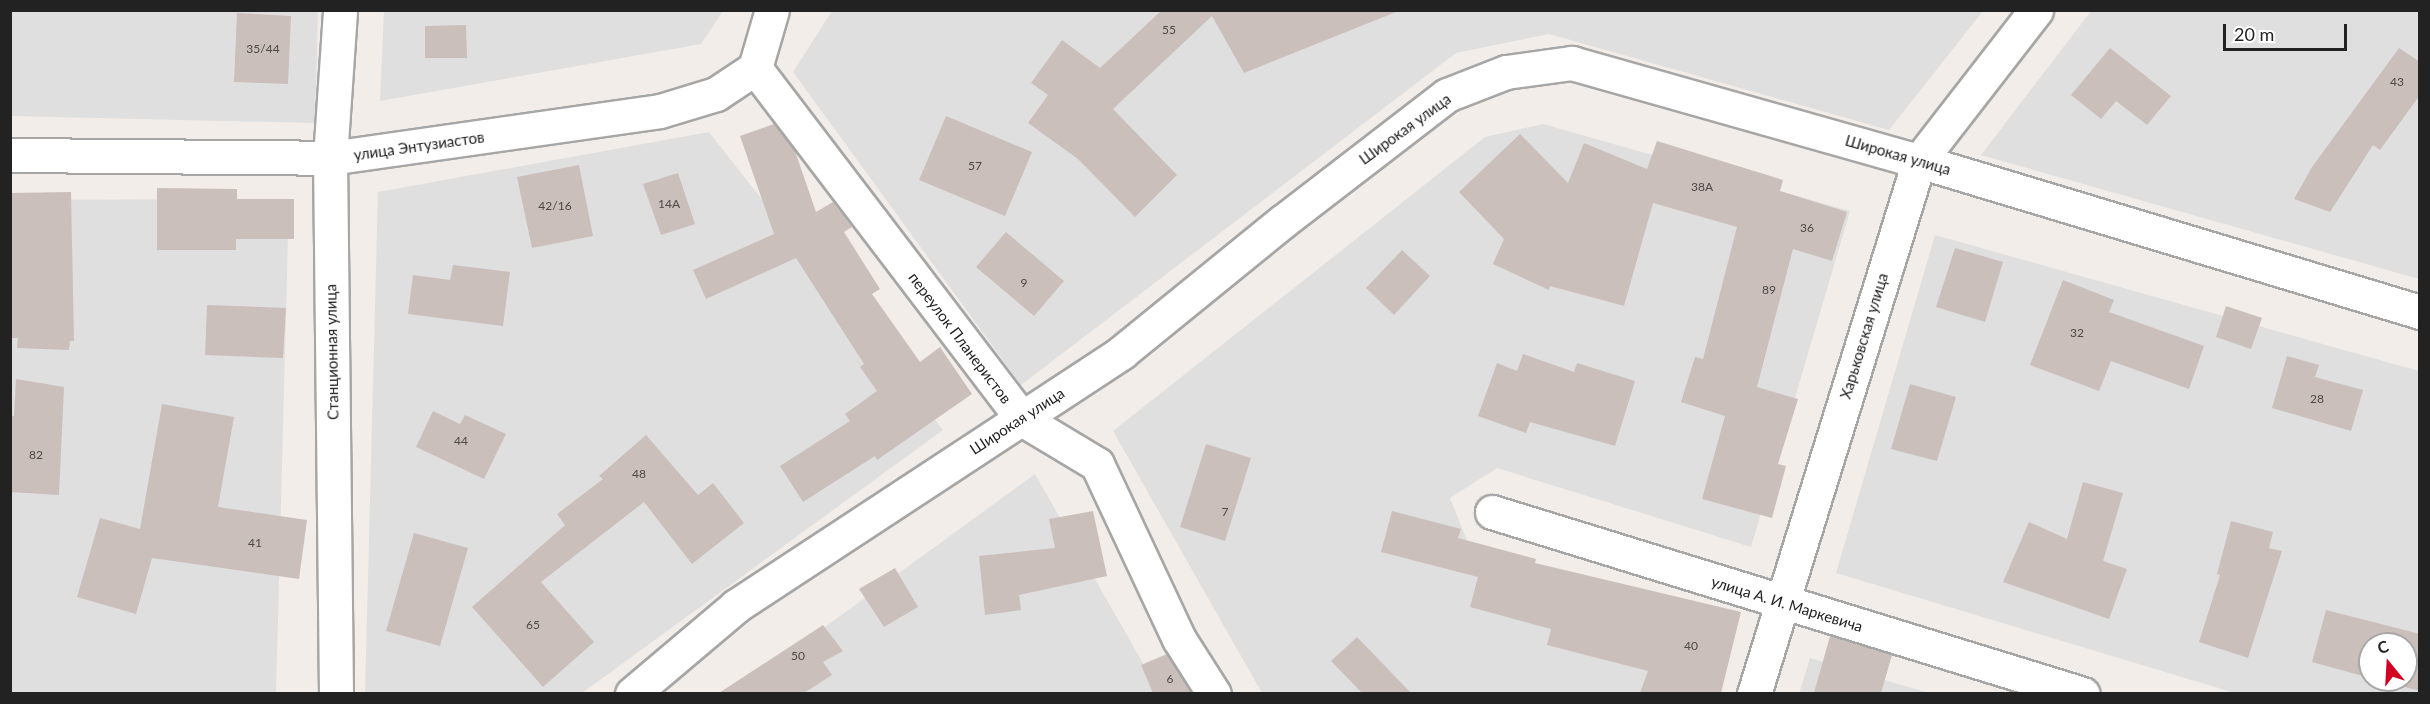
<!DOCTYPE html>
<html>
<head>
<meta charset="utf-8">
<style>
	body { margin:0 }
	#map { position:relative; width:2430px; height:704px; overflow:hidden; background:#f2ede8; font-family:Lato,sans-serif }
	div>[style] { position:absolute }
	.residential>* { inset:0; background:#e0dfdf }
	.building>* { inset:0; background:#cabfbb }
	.roads { filter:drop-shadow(2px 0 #a6a6a6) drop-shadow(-2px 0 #a6a6a6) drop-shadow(0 2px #a6a6a6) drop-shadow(0 -2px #a6a6a6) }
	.minor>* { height:33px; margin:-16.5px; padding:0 16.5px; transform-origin:16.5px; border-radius:16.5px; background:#fff }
	.tertiary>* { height:33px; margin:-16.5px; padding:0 16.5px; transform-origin:16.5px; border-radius:16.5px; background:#fff }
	span { translate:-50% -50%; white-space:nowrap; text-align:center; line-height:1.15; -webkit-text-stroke:4.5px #fff; paint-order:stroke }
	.number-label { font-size:12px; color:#4c4948 }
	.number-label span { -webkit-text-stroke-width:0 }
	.street-label { font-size:15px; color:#222 }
	.frame { position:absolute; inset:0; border:12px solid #222; pointer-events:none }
	.north { position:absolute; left:2358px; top:632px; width:60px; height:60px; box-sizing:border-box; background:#fff; border:2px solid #a7a7a7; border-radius:50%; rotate:342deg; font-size:16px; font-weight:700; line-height:24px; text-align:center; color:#222 }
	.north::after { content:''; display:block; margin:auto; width:21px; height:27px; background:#d30022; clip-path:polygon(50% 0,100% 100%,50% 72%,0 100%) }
	.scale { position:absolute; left:2223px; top:24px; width:124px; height:27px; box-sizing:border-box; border:3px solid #222; border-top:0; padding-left:8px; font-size:18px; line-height:21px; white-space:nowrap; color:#222; -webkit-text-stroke:4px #fff; paint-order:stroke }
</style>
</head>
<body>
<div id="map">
	<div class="residential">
		<div style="clip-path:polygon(11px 11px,318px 11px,315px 123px,11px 116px)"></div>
		<div style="clip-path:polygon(384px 11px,723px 11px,701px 44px,380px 101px)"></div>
		<div style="clip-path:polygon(832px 11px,1983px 11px,1889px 130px,1549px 34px,1456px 53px,1021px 385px,793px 72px)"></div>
		<div style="clip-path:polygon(2091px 11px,2419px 11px,2419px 279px,1981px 155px)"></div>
		<div style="clip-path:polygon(1543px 124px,1850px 211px,1751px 547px,1497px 468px,1450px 498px,1471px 551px,1725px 632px,1706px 693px,1262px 693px,1113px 431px,1485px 137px)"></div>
		<div style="clip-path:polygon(709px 132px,943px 430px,582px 693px,365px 694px,378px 192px)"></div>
		<div style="clip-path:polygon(289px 199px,276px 693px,11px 693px,10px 200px)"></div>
		<div style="clip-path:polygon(evenodd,1935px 235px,2419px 371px,2419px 693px,2235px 693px,1836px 573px,1935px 235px,2370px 644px,2406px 644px,2406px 680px,2370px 680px,2370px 644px)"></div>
		<div style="clip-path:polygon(1035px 474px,1160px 693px,733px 694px)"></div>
		<div style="clip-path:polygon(1810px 658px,1929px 693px,1799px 694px)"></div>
	</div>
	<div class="building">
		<div style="clip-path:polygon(1162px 10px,1396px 10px,1396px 12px,1244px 73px,1212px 16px,1113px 109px,1177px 175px,1135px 217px,1078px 159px,1028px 123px,1048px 95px,1031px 83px,1062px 40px,1100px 68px)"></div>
		<div style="clip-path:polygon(237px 13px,291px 16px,288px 84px,234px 82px)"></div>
		<div style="clip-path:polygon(466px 25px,467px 58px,425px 58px,425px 26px)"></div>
		<div style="clip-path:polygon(2110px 48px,2171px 96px,2147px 125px,2116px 101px,2101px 119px,2071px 95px)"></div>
		<div style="clip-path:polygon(2399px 48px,2420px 62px,2420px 95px,2380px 150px,2373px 145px,2330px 212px,2294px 199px,2312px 167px)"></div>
		<div style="clip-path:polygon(946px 116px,1032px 152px,1005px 216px,919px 180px)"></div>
		<div style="clip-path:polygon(774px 124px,795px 151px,816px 212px,833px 202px,852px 227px,844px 232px,880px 289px,872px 294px,920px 362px,940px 347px,972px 394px,877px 460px,875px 456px,803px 502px,780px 466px,850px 421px,845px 414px,877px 391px,860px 367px,864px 364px,796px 258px,706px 299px,693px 270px,774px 234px,740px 136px)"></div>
		<div style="clip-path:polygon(1520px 134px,1568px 183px,1584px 143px,1647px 169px,1657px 141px,1783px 180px,1780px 191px,1847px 212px,1832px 261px,1793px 249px,1757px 387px,1798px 399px,1778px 464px,1786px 466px,1772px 518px,1702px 499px,1725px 416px,1681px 402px,1695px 357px,1703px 359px,1737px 227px,1653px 203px,1624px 306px,1550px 286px,1549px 290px,1493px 264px,1504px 239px,1459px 192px)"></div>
		<div style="clip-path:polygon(579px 165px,593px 236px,532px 248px,517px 177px)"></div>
		<div style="clip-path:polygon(678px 173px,695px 224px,661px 235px,643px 184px)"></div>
		<div style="clip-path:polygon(157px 188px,237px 189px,237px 199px,294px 199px,294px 239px,236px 239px,236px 250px,157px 250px)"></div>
		<div style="clip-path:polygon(71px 192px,74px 341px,70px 341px,69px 350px,17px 348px,18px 338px,10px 338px,10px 193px)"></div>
		<div style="clip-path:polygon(1006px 232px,1064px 281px,1034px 316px,976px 267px)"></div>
		<div style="clip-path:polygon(1955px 248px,2003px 262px,1985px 322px,1936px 307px)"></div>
		<div style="clip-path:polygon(1402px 250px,1430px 276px,1394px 315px,1366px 288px)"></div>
		<div style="clip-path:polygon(453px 265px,510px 272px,503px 326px,408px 314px,413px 275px,450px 280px)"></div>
		<div style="clip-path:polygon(2063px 280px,2114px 300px,2109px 312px,2204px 346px,2189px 389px,2111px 361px,2099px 391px,2030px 365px)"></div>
		<div style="clip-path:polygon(207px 305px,286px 308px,283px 358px,205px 355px)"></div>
		<div style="clip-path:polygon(2226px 306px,2262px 318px,2251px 349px,2216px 337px)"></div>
		<div style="clip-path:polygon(1523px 354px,1574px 372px,1577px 363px,1635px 381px,1615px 446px,1530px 422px,1526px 433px,1478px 416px,1497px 363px,1517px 371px)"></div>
		<div style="clip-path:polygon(2287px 356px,2319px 365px,2315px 377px,2363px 390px,2351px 431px,2272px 408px)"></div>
		<div style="clip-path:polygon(16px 379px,64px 387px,59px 495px,10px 492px,10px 416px,14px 416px)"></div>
		<div style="clip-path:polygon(1910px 384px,1956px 397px,1937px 461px,1891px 449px)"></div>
		<div style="clip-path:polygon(162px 404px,234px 417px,218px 507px,307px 520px,299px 579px,152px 558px,136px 614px,77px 597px,100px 518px,140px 529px)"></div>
		<div style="clip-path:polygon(433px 411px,460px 424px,465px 415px,506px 434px,484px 479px,416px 447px)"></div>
		<div style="clip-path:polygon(646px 435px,698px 495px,713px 483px,744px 523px,692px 564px,644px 502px,541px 582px,594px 642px,543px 687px,472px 607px,565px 525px,557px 514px,603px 479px,599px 476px)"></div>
		<div style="clip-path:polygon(1206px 444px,1251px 458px,1225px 541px,1180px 527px)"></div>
		<div style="clip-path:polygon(2083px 482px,2123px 493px,2103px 561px,2127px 569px,2109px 619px,2003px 582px,2029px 522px,2067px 539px)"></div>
		<div style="clip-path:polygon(1093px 511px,1107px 576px,1019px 595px,1021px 610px,985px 615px,979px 556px,1055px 548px,1049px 519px)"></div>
		<div style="clip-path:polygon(1392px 511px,1461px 529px,1458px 538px,1536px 559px,1535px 563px,1741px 612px,1721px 693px,1640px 693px,1648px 671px,1547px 645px,1551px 629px,1470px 607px,1478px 577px,1381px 552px)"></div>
		<div style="clip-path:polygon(2231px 521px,2273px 532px,2269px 548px,2282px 551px,2248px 658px,2199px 642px,2220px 575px,2217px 574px)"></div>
		<div style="clip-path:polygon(414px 533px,468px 548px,440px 646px,386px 631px)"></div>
		<div style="clip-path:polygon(895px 568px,918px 607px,884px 627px,859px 589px)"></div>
		<div style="clip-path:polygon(2326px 610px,2420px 634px,2420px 691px,2378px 680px,2406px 680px,2406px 644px,2370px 644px,2370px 678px,2312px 662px)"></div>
		<div style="clip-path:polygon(823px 625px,843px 651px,823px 662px,832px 675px,804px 693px,719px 693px)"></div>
		<div style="clip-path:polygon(1830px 636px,1892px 655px,1881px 693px,1814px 693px)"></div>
		<div style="clip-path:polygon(1357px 637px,1411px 693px,1362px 693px,1331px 661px)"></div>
		<div style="clip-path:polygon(1167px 654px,1191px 693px,1153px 693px,1141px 665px)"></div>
	</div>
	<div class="roads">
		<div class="minor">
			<div style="left:755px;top:68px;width:441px;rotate:52.7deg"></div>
			<div style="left:1022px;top:419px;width:87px;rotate:31deg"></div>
			<div style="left:1097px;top:464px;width:193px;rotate:64.9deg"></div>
			<div style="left:1179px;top:639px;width:65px;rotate:57.5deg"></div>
			<div style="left:10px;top:155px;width:320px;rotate:0.5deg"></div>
			<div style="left:330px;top:158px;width:333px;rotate:-8.1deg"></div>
			<div style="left:660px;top:111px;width:59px;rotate:-16.9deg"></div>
			<div style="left:716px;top:94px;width:47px;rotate:-33.7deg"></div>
			<div style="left:755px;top:68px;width:60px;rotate:-73.7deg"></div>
			<div style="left:1492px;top:512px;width:618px;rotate:17.12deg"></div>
			<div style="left:336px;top:694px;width:536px;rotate:-90.64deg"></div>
			<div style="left:330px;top:158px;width:148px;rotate:-86.1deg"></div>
			<div style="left:1754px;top:694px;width:558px;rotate:-72.8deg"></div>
			<div style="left:1919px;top:161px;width:191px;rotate:-52.2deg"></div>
		</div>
		<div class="tertiary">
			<div style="left:632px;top:694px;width:136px;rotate:-40.2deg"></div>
			<div style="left:736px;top:606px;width:462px;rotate:-33.3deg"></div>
			<div style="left:1122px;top:352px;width:206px;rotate:-39.1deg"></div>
			<div style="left:1282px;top:222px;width:208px;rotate:-37.6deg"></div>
			<div style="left:1447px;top:95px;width:63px;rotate:-21.3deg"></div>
			<div style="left:1506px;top:72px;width:67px;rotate:-7.8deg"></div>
			<div style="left:1572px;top:63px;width:361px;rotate:15.8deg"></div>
			<div style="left:1919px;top:161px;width:523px;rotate:16.77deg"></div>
		</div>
	</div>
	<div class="number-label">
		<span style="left:1169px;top:30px">55</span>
		<span style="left:263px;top:49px">35/44</span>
		<span style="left:2397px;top:82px">43</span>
		<span style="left:975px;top:166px">57</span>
		<span style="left:1702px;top:187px">38А</span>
		<span style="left:669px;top:204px">14А</span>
		<span style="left:555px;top:206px">42/16</span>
		<span style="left:1807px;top:228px">36</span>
		<span style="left:1024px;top:283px">9</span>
		<span style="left:1769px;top:290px">89</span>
		<span style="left:2077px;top:333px">32</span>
		<span style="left:2317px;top:399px">28</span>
		<span style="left:461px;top:441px">44</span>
		<span style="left:36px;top:455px">82</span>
		<span style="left:639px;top:474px">48</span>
		<span style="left:1225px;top:512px">7</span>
		<span style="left:255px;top:543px">41</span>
		<span style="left:533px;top:625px">65</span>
		<span style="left:1691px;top:646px">40</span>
		<span style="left:798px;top:656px">50</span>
		<span style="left:1170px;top:679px">6</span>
	</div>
	<div class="street-label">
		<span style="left:1405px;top:129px;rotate:-36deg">Широкая улица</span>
		<span style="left:419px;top:146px;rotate:-8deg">улица Энтузиастов</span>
		<span style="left:1898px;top:155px;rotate:16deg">Широкая улица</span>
		<span style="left:1864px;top:336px;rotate:-73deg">Харьковская улица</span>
		<span style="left:960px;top:338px;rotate:53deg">переулок Планеристов</span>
		<span style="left:332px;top:352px;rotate:-91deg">Станционная улица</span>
		<span style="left:1017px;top:421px;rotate:-33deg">Широкая улица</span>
		<span style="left:1787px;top:604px;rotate:17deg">улица А. И. Маркевича</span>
	</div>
	<div class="frame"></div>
	<div class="north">С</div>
	<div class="scale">20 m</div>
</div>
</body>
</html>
